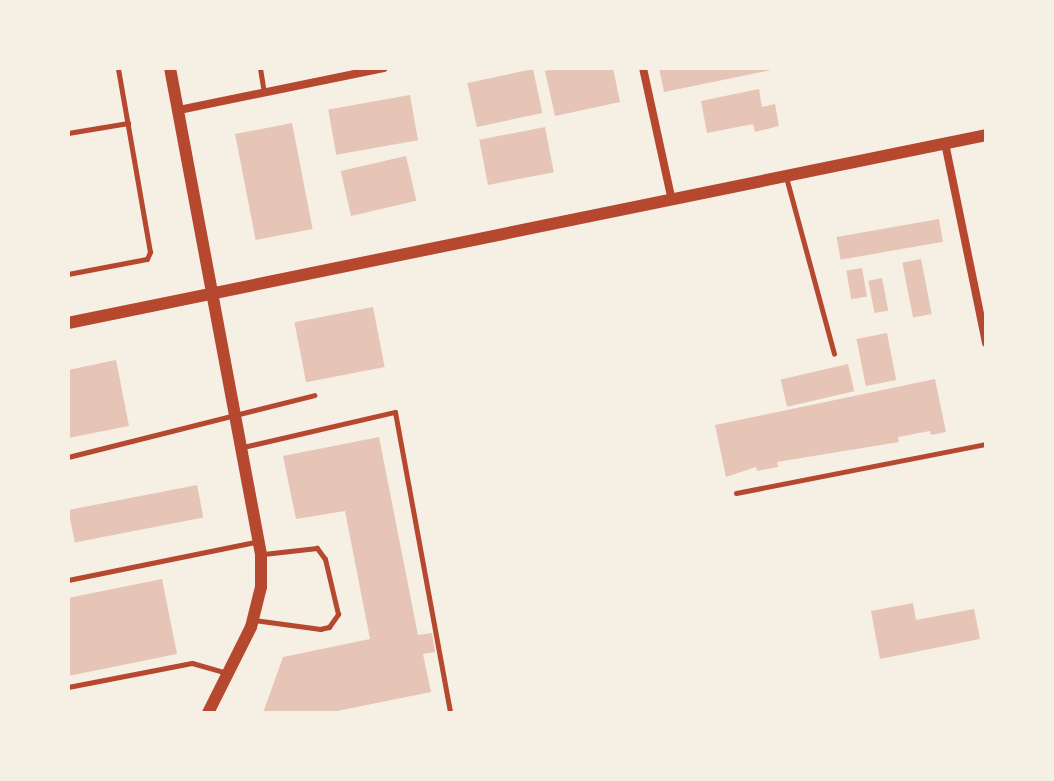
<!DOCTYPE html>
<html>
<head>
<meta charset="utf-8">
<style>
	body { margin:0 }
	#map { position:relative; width:1054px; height:781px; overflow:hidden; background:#f6efe4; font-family:"Roboto Condensed",sans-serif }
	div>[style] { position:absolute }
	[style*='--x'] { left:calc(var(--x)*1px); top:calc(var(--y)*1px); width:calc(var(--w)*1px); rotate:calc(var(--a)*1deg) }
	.building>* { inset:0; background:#e6c5b7; transform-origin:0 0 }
	.service>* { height:5px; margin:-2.5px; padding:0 2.5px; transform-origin:2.5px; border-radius:2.5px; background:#b5482f }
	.minor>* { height:8px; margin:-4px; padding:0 4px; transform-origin:4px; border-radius:4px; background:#b5482f }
	.tertiary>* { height:12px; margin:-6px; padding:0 6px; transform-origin:6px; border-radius:6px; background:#b5482f }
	span { translate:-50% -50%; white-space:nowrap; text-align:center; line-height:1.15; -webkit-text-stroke:6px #f6efe4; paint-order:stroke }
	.frame { position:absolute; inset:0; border:70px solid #f6efe4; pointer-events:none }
</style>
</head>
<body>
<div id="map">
	<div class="building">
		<i style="clip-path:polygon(559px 68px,613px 68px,620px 102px,555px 116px,545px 71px)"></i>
		<i style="clip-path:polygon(659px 68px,775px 68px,776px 69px,664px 92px)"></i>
		<i style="left:533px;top:69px;width:45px;height:67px;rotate:78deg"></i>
		<i style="clip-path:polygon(759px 89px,762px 107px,775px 104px,779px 126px,755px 132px,753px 124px,707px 133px,701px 101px)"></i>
		<i style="left:410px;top:95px;width:46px;height:83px;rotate:80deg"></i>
		<i style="left:292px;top:123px;width:108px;height:58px;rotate:79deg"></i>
		<i style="left:545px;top:127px;width:46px;height:67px;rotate:79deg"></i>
		<i style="left:406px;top:156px;width:46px;height:67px;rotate:77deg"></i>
		<i style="left:939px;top:219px;width:23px;height:104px;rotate:80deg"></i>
		<i style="left:921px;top:259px;width:56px;height:19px;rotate:79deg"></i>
		<i style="left:862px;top:268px;width:29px;height:16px;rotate:80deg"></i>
		<i style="left:882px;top:278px;width:33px;height:14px;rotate:79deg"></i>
		<i style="left:373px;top:307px;width:61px;height:80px;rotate:79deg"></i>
		<i style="left:887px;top:333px;width:48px;height:31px;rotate:79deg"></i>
		<i style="clip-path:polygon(116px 360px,129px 426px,68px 438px,68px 370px)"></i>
		<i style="left:848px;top:364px;width:28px;height:69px;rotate:77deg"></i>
		<i style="clip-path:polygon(935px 379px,946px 432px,931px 435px,930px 431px,898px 437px,899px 442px,777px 462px,778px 467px,757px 471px,756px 467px,726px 477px,715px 425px)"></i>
		<i style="clip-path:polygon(379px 437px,418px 635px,432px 633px,435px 652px,423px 654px,431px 692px,327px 713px,263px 713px,283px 657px,370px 639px,345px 511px,296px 519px,283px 456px)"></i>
		<i style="left:197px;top:485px;width:33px;height:131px;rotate:79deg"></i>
		<i style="clip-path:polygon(162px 579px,177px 654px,68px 676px,68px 598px)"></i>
		<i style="clip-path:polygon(913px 603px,916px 620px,974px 609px,980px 639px,880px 659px,871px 611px)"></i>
	</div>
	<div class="service">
		<i style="--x:260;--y:68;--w:24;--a:81"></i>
		<i style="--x:68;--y:133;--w:61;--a:-9.5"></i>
		<i style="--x:786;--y:177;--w:183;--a:74.8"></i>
		<i style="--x:68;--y:274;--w:80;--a:-10.8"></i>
		<i style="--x:147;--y:259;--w:8;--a:-67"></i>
		<i style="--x:150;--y:252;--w:187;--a:-99.9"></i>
		<i style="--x:243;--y:447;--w:156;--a:-13"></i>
		<i style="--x:395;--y:412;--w:306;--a:79.6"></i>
		<i style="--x:68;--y:457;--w:254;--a:-14.1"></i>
		<i style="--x:736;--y:493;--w:255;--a:-11.1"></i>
		<i style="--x:68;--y:580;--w:195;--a:-11.5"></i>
		<i style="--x:254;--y:620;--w:67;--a:7.8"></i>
		<i style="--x:320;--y:629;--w:9;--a:-13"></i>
		<i style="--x:329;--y:627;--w:16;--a:-55"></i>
		<i style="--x:338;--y:614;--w:57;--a:-103.3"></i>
		<i style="--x:325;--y:559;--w:14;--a:-126"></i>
		<i style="--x:317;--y:548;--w:54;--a:173.7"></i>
		<i style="--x:68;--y:687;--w:126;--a:-11"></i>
		<i style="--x:192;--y:663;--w:36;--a:16"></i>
	</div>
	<div class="minor">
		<i style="--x:643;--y:68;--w:131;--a:77.7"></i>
		<i style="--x:179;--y:110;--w:209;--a:-11.6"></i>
		<i style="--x:945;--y:143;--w:204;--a:78.4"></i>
	</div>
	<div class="tertiary">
		<i style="--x:170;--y:68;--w:495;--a:79.4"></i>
		<i style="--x:261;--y:555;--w:32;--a:90"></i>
		<i style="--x:261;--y:587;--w:41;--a:104"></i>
		<i style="--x:251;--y:627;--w:96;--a:116.6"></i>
		<i style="--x:68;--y:323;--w:937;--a:-11.57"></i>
	</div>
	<div class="frame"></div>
</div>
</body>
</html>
